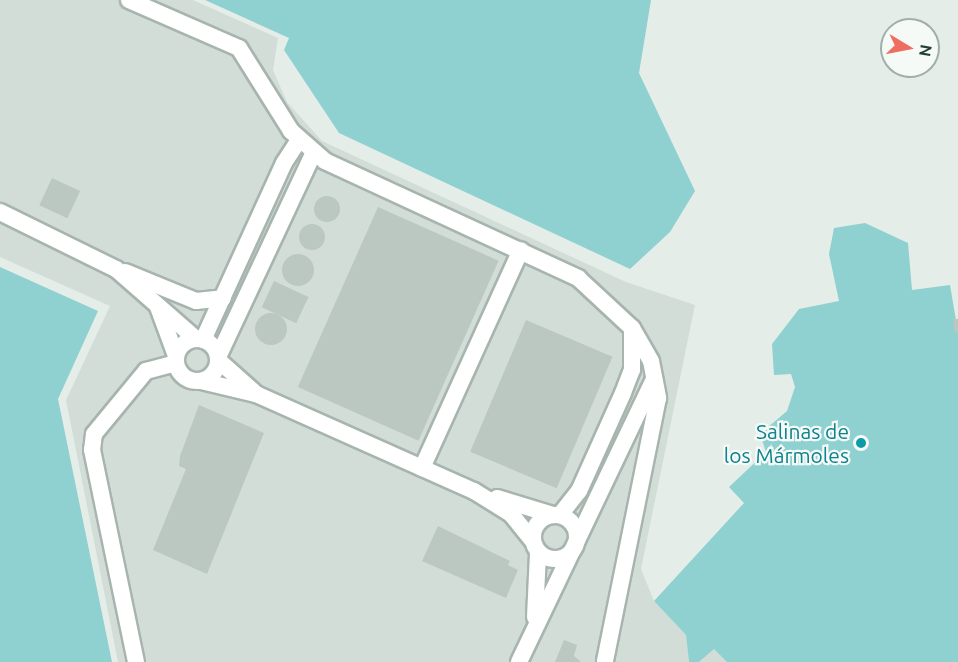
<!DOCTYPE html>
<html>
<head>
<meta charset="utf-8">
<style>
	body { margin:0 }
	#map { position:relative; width:958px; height:662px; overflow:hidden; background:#e5ede8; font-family:Ubuntu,sans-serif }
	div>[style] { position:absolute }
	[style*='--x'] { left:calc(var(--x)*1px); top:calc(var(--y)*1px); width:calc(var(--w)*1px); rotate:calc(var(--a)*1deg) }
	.built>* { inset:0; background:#d3ddd7 }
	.water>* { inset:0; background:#8fd0d0 }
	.building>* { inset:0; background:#bac8c1; transform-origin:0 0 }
	.round { border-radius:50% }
	.roads { filter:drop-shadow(2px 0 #a7b5ae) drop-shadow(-2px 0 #a7b5ae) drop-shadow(0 2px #a7b5ae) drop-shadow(0 -2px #a7b5ae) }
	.minor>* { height:16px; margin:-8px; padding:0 8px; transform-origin:8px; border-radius:8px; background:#fff }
	.minor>.ring { margin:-8px; padding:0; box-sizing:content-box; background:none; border:16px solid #fff; border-radius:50% }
	.dots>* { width:16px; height:16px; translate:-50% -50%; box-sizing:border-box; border:3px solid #f5faf7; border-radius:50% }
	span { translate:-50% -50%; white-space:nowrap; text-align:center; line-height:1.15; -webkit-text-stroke:4.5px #f5faf7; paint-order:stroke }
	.culture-label { font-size:21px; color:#0d838f }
	.right { translate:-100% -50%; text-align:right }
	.north { position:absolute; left:880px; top:18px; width:60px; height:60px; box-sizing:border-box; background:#f5faf7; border:2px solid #a1afa9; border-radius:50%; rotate:100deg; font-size:16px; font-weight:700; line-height:24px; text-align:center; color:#243f33 }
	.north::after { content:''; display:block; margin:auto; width:21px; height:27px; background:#ee6e62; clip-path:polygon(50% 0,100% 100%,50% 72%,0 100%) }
</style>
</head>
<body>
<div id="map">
	<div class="built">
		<i style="clip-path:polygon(0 0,193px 0,278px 38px,273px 70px,287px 102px,322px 141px,626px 282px,695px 305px,641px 569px,654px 601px,686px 635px,689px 662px,118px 662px,66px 400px,110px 306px,0 257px)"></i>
		<i style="clip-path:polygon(714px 649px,727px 662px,699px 662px)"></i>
	</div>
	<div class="water">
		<i style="clip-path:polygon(205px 0,651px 0,639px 73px,695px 191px,670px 232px,630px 269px,339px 133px,284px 50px,289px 38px)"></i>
		<i style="clip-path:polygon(865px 223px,908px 243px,912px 290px,950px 285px,958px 332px,958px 662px,727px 662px,714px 649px,699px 662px,689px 662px,686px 635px,654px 601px,744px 503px,729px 487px,766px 452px,760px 434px,787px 411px,795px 387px,791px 374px,774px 375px,772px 344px,799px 309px,839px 301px,829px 254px,834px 228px)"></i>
		<i style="clip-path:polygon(0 267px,98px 311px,58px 399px,112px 662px,0 662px)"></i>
	</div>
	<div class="building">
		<i style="left:52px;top:178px;width:31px;height:30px;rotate:25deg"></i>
		<i class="round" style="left:314px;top:196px;width:26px;height:26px"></i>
		<i style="left:378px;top:207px;width:132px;height:197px;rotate:24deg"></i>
		<i class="round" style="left:299px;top:224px;width:26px;height:26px"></i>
		<i class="round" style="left:282px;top:254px;width:32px;height:32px"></i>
		<i style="left:274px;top:281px;width:38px;height:29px;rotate:25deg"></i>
		<i class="round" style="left:255px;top:313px;width:32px;height:32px"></i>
		<i style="clip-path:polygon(953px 319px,958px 319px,958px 332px,955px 333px)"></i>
		<i style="left:526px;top:320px;width:94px;height:143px;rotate:23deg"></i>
		<i style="clip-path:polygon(199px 405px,264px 433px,207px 574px,153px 550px,186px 469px,179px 466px,180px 456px)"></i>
		<i style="clip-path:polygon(438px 526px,510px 561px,508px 565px,518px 570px,506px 598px,422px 561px)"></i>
		<i style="clip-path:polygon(564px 640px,577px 645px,574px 656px,581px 662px,555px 662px)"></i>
	</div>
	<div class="roads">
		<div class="minor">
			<i style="--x:129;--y:0;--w:120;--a:23.6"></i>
			<i style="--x:239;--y:48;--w:98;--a:57.9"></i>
			<i style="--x:291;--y:131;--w:45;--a:41.4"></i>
			<i style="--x:325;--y:161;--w:279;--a:24.8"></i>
			<i style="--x:578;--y:278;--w:74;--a:42.8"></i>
			<i style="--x:632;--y:328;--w:38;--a:60"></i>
			<i style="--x:651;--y:361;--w:38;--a:79"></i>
			<i style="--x:658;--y:398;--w:269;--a:101.4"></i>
			<i style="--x:0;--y:212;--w:129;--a:26.2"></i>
			<i style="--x:116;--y:269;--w:106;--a:41.2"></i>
			<i style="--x:125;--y:272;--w:77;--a:22.2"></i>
			<i style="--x:196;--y:301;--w:27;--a:-6"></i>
			<i style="--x:158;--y:307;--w:52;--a:69.8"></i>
			<i class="ring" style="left:176px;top:339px;width:26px;height:26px"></i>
			<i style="--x:203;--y:340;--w:195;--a:-65.4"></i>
			<i style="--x:284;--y:163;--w:27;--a:-57"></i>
			<i style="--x:218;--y:357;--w:226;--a:-64.9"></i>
			<i style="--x:218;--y:360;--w:47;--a:41.5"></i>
			<i style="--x:201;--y:381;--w:57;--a:13.3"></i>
			<i style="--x:256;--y:394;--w:239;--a:24"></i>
			<i style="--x:474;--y:491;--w:44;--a:31.9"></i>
			<i style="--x:511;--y:514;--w:33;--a:51"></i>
			<i style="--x:422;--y:468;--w:239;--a:-65.6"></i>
			<i style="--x:497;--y:498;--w:59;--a:16.9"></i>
			<i class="ring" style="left:533px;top:515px;width:28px;height:28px"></i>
			<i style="--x:560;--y:515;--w:31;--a:-52"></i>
			<i style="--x:579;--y:491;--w:107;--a:-65.8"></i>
			<i style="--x:623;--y:393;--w:25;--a:-69"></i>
			<i style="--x:632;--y:370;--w:41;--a:-90"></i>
			<i style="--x:535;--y:617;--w:64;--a:-87.3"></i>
			<i style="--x:136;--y:662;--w:217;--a:-101.7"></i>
			<i style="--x:92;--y:450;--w:16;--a:-83"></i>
			<i style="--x:94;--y:434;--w:82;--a:-50.5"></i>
			<i style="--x:146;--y:371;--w:31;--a:-15"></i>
			<i style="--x:519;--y:662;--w:314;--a:-64.5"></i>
		</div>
	</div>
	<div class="dots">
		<i style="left:861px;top:443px;background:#0f9aa8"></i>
	</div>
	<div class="culture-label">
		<span class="right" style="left:849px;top:443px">Salinas de<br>los Mármoles</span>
	</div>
	<div class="north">N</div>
</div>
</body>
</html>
